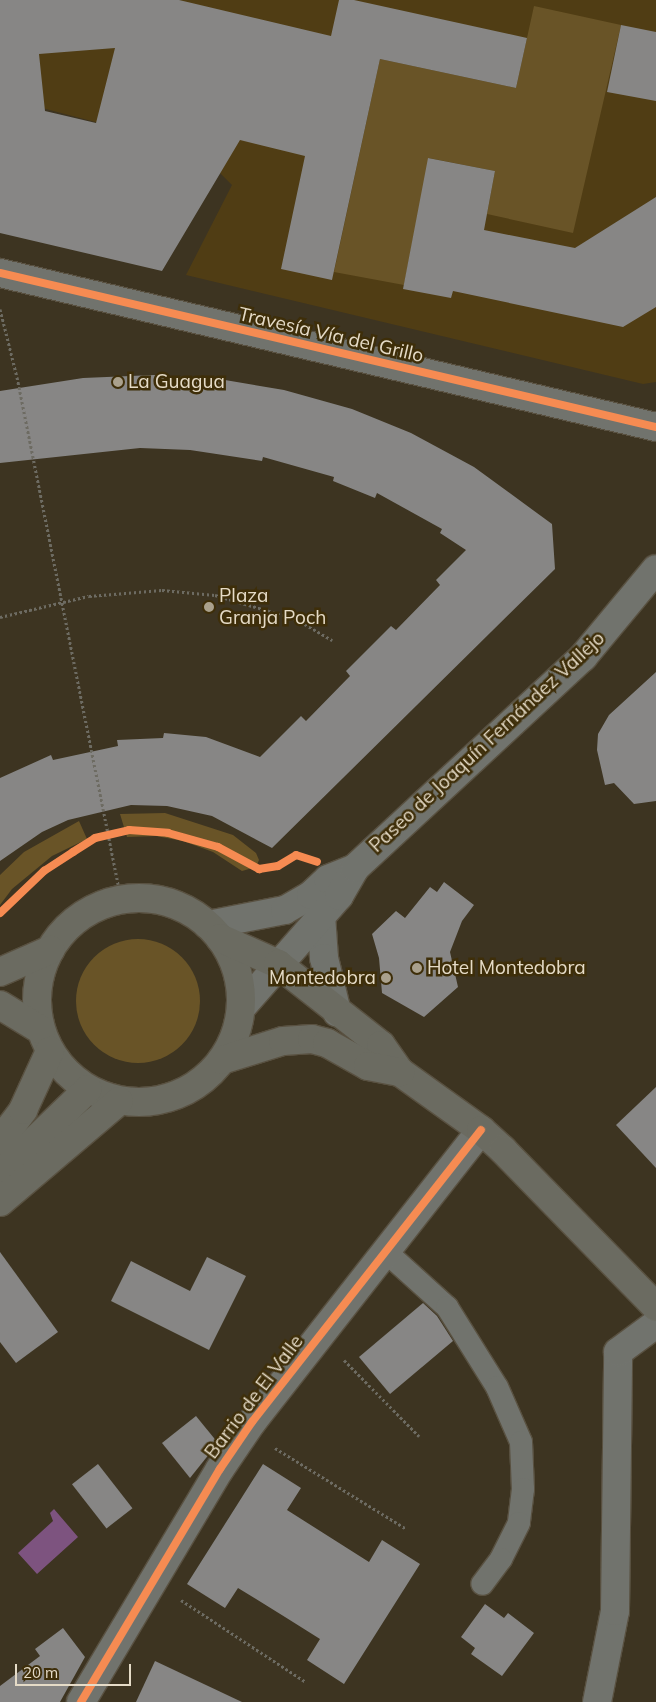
<!DOCTYPE html>
<html>
<head>
<meta charset="utf-8">
<style>
	body { margin:0 }
	#map { position:relative; width:656px; height:1702px; overflow:hidden; background:#3d3421; font-family:Mulish,sans-serif }
	div>[style] { position:absolute }
	[style*='--x'] { left:calc(var(--x)*1px); top:calc(var(--y)*1px); width:calc(var(--w)*1px); rotate:calc(var(--a)*1deg) }
	.built>* { inset:0; background:#503d14 }
	.green>* { inset:0; background:#695427 }
	.round { border-radius:50% }
	.water>* { inset:0; background:#7d537f }
	.building>* { inset:0; background:#878685; transform-origin:0 0 }
	.path>* { height:3px; margin-top:-1.5px; transform-origin:0; background:repeating-linear-gradient(90deg,#6d6b62 0 2.5px,transparent 0 5px) }
	.roads { filter:drop-shadow(1px 0 #595141) drop-shadow(-1px 0 #595141) drop-shadow(0 1px #595141) drop-shadow(0 -1px #595141) }
	.lane>* { height:22px; margin:-11px; padding:0 11px; transform-origin:11px; border-radius:11px; background:#71736d }
	.street>* { height:28px; margin:-14px; padding:0 14px; transform-origin:14px; border-radius:14px; background:#71736d }
	.secondary>* { height:28px; margin:-14px; padding:0 14px; transform-origin:14px; border-radius:14px; background:#6b6b61 }
	.secondary>.ring { margin:-14px; padding:0; box-sizing:content-box; background:none; border:28px solid #6b6b61; border-radius:50% }
	.cycleway>* { height:8px; margin:-4px; padding:0 4px; transform-origin:4px; border-radius:4px; background:#f68b52 }
	.dots>* { width:14px; height:14px; translate:-50% -50%; box-sizing:border-box; border:2px solid #3e2e09; border-radius:50% }
	span { translate:-50% -50%; white-space:nowrap; text-align:center; line-height:1.15; -webkit-text-stroke:5px #3e2e09; paint-order:stroke }
	.street-label { font-size:19px; color:#e5dbc7 }
	.poi-label { font-size:19px; color:#e5dbc7 }
	.left { translate:0 -50%; text-align:left }
	.right { translate:-100% -50%; text-align:right }
	.scale { position:absolute; left:15px; top:1664px; width:116px; height:22px; box-sizing:border-box; border:2px solid #e5dbc7; border-top:0; padding-left:6px; font-size:15px; line-height:18px; white-space:nowrap; color:#e5dbc7; -webkit-text-stroke:4px #3e2e09; paint-order:stroke }
</style>
</head>
<body>
<div id="map">
	<div class="built">
		<i style="clip-path:polygon(0 0,656px 0,656px 382px,643px 384px,186px 275px,232px 185px,220px 173px,229px 157px,0 97px)"></i>
	</div>
	<div class="green">
		<i style="clip-path:polygon(534px 6px,621px 25px,573px 233px,487px 214px,495px 171px,429px 158px,404px 285px,334px 272px,380px 59px,516px 88px)"></i>
		<i style="clip-path:polygon(165px 813px,233px 835px,256px 853px,259px 860px,256px 867px,242px 871px,213px 852px,183px 841px,156px 836px,127px 837px,120px 814px)"></i>
		<i style="clip-path:polygon(79px 821px,87px 839px,52px 856px,12px 889px,0 905px,0 875px,24px 852px)"></i>
		<i class="round" style="left:76px;top:939px;width:124px;height:124px"></i>
	</div>
	<div class="water">
		<i style="clip-path:polygon(54px 1509px,78px 1537px,37px 1574px,18px 1553px,53px 1521px,50px 1513px)"></i>
	</div>
	<div class="building">
		<i style="clip-path:polygon(evenodd,0 0,179px 0,331px 36px,339px 0,354px 0,527px 38px,516px 88px,380px 59px,332px 280px,281px 269px,305px 156px,240px 140px,162px 271px,0 233px,0 0,115px 48px,96px 123px,45px 111px,39px 54px,115px 48px)"></i>
		<i style="clip-path:polygon(621px 25px,656px 32px,656px 101px,607px 92px)"></i>
		<i style="clip-path:polygon(428px 158px,495px 171px,484px 230px,575px 248px,656px 197px,656px 307px,623px 327px,453px 291px,451px 298px,403px 289px)"></i>
		<i style="clip-path:polygon(154px 375px,225px 380px,284px 390px,352px 409px,411px 433px,474px 467px,552px 524px,555px 569px,272px 848px,212px 816px,167px 806px,131px 805px,68px 820px,42px 832px,0 861px,0 778px,51px 755px,53px 760px,118px 746px,117px 740px,163px 738px,164px 733px,206px 737px,260px 757px,301px 716px,306px 721px,350px 676px,346px 671px,391px 626px,396px 630px,440px 585px,436px 580px,466px 550px,440px 533px,442px 529px,377px 493px,375px 498px,333px 481px,334px 477px,263px 457px,262px 461px,190px 450px,140px 448px,0 463px,0 391px,83px 378px)"></i>
		<i style="clip-path:polygon(656px 672px,656px 801px,634px 804px,614px 783px,605px 785px,597px 750px,598px 734px,609px 715px)"></i>
		<i style="clip-path:polygon(444px 882px,474px 905px,462px 921px,450px 952px,458px 987px,424px 1017px,382px 993px,379px 958px,372px 934px,396px 911px,405px 918px,430px 887px,437px 892px)"></i>
		<i style="clip-path:polygon(656px 1087px,656px 1168px,616px 1125px)"></i>
		<i style="clip-path:polygon(0 1252px,58px 1332px,16px 1363px,0 1342px)"></i>
		<i style="clip-path:polygon(207px 1257px,246px 1276px,209px 1350px,111px 1301px,131px 1261px,190px 1291px)"></i>
		<i style="clip-path:polygon(423px 1303px,437px 1316px,453px 1341px,390px 1394px,359px 1357px)"></i>
		<i style="clip-path:polygon(196px 1416px,218px 1443px,190px 1478px,162px 1443px)"></i>
		<i style="left:98px;top:1464px;width:56px;height:33px;rotate:52deg"></i>
		<i style="clip-path:polygon(263px 1464px,301px 1488px,287px 1510px,369px 1562px,382px 1540px,420px 1564px,344px 1684px,307px 1660px,320px 1639px,285px 1617px,238px 1588px,225px 1608px,187px 1584px)"></i>
		<i style="clip-path:polygon(485px 1604px,504px 1618px,508px 1613px,534px 1633px,502px 1676px,471px 1654px,475px 1648px,461px 1637px)"></i>
		<i style="clip-path:polygon(63px 1628px,85px 1657px,60px 1702px,0 1702px,0 1686px,40px 1656px,35px 1649px)"></i>
		<i style="clip-path:polygon(155px 1661px,242px 1702px,136px 1702px)"></i>
	</div>
	<div class="path">
		<i style="--x:0;--y:309;--w:70;--a:76"></i>
		<i style="--x:17;--y:377;--w:532;--a:78.73"></i>
		<i style="--x:0;--y:617;--w:91;--a:-13.3"></i>
		<i style="--x:89;--y:596;--w:73;--a:-4.7"></i>
		<i style="--x:162;--y:590;--w:53;--a:5.4"></i>
		<i style="--x:215;--y:595;--w:84;--a:16.5"></i>
		<i style="--x:296;--y:619;--w:42;--a:30.3"></i>
		<i style="--x:344;--y:1360;--w:107;--a:45.4"></i>
		<i style="--x:275;--y:1448;--w:153;--a:31.6"></i>
		<i style="--x:181;--y:1600;--w:149;--a:33.3"></i>
	</div>
	<div class="roads">
		<div class="lane">
			<i style="--x:385;--y:1251;--w:84;--a:42.1"></i>
			<i style="--x:447;--y:1307;--w:94;--a:58"></i>
			<i style="--x:497;--y:1387;--w:60;--a:66.4"></i>
			<i style="--x:521;--y:1442;--w:47;--a:87.6"></i>
			<i style="--x:523;--y:1489;--w:34;--a:97"></i>
			<i style="--x:519;--y:1523;--w:40;--a:116.6"></i>
			<i style="--x:501;--y:1559;--w:31;--a:127"></i>
		</div>
		<div class="street">
			<i style="--x:0;--y:273;--w:674;--a:13.21"></i>
			<i style="--x:321;--y:915;--w:43;--a:86"></i>
			<i style="--x:324;--y:958;--w:56;--a:76.5"></i>
			<i style="--x:208;--y:925;--w:78;--a:-11"></i>
			<i style="--x:285;--y:910;--w:30;--a:-30"></i>
			<i style="--x:311;--y:895;--w:23;--a:-43"></i>
			<i style="--x:328;--y:879;--w:29;--a:-22"></i>
			<i style="--x:241;--y:1008;--w:149;--a:-48.8"></i>
			<i style="--x:339;--y:896;--w:32;--a:-60"></i>
			<i style="--x:355;--y:868;--w:311;--a:-42.8"></i>
			<i style="--x:583;--y:657;--w:114;--a:-50.3"></i>
			<i style="--x:81;--y:1702;--w:271;--a:-59.2"></i>
			<i style="--x:220;--y:1469;--w:57;--a:-55.8"></i>
			<i style="--x:252;--y:1422;--w:371;--a:-51.9"></i>
			<i style="--x:597;--y:1702;--w:93;--a:-78.8"></i>
			<i style="--x:615;--y:1611;--w:259;--a:-89.3"></i>
			<i style="--x:618;--y:1352;--w:47;--a:-36.4"></i>
		</div>
		<div class="secondary">
			<i class="ring" style="left:37px;top:898px;width:176px;height:176px"></i>
			<i style="--x:220;--y:938;--w:64;--a:24.1"></i>
			<i style="--x:278;--y:964;--w:131;--a:38.2"></i>
			<i style="--x:381;--y:1045;--w:33;--a:55"></i>
			<i style="--x:400;--y:1072;--w:100;--a:35.6"></i>
			<i style="--x:481;--y:1130;--w:30;--a:42"></i>
			<i style="--x:503;--y:1150;--w:219;--a:45.7"></i>
			<i style="--x:0;--y:972;--w:55;--a:-23.7"></i>
			<i style="--x:0;--y:1005;--w:48;--a:31.4"></i>
			<i style="--x:222;--y:1060;--w:64;--a:-17.3"></i>
			<i style="--x:283;--y:1041;--w:29;--a:-4"></i>
			<i style="--x:312;--y:1039;--w:16;--a:15"></i>
			<i style="--x:327;--y:1043;--w:47;--a:29.3"></i>
			<i style="--x:368;--y:1066;--w:33;--a:11"></i>
			<i style="--x:0;--y:1141;--w:39;--a:-53"></i>
			<i style="--x:23;--y:1110;--w:65;--a:-65.4"></i>
			<i style="--x:0;--y:1174;--w:122;--a:-44"></i>
			<i style="--x:0;--y:1202;--w:156;--a:-40.3"></i>
		</div>
	</div>
	<div class="cycleway">
		<i style="--x:0;--y:273;--w:674;--a:13.21"></i>
		<i style="--x:0;--y:913;--w:61;--a:-43.7"></i>
		<i style="--x:44;--y:871;--w:35;--a:-33"></i>
		<i style="--x:73;--y:852;--w:26;--a:-32"></i>
		<i style="--x:95;--y:838;--w:35;--a:-13"></i>
		<i style="--x:129;--y:830;--w:39;--a:4"></i>
		<i style="--x:168;--y:833;--w:52;--a:15.6"></i>
		<i style="--x:218;--y:847;--w:47;--a:28.2"></i>
		<i style="--x:259;--y:869;--w:19;--a:-9"></i>
		<i style="--x:278;--y:866;--w:21;--a:-31"></i>
		<i style="--x:296;--y:855;--w:22;--a:18"></i>
		<i style="--x:81;--y:1702;--w:271;--a:-59.2"></i>
		<i style="--x:220;--y:1469;--w:57;--a:-55.8"></i>
		<i style="--x:252;--y:1422;--w:371;--a:-51.9"></i>
	</div>
	<div class="dots">
		<i style="left:118px;top:382px;background:#aaa18d"></i>
		<i style="left:209px;top:607px;background:#aaa18d"></i>
		<i style="left:417px;top:968px;background:#aaa18d"></i>
		<i style="left:386px;top:978px;background:#aaa18d"></i>
	</div>
	<div class="street-label">
		<span style="left:331px;top:335px;rotate:13deg">Travesía Vía del Grillo</span>
		<span style="left:487px;top:742px;rotate:-43deg">Paseo de Joaquín Fernández Vallejo</span>
		<span style="left:254px;top:1397px;rotate:-53deg">Barrio de El Valle</span>
	</div>
	<div class="poi-label">
		<span class="left" style="left:128px;top:382px">La Guagua</span>
		<span class="left" style="left:219px;top:607px">Plaza<br>Granja Poch</span>
		<span class="left" style="left:427px;top:968px">Hotel Montedobra</span>
		<span class="right" style="left:376px;top:978px">Montedobra</span>
	</div>
	<div class="scale">20 m</div>
</div>
</body>
</html>
